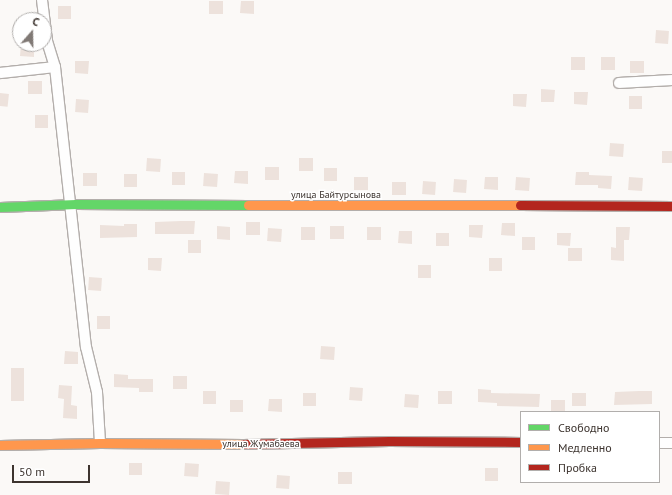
<!DOCTYPE html>
<html>
<head>
<meta charset="utf-8">
<style>
	body { margin:0 }
	#map { position:relative; width:672px; height:495px; overflow:hidden; background:#fbf9f7; font-family:"PT Sans",sans-serif }
	div>[style] { position:absolute }
	[style*='--x'] { left:calc(var(--x)*1px); top:calc(var(--y)*1px); width:calc(var(--w)*1px); rotate:calc(var(--a)*1deg) }
	.building>* { inset:0; background:#ede2dc; transform-origin:0 0 }
	.roads { filter:drop-shadow(1px 0 #b3aeab) drop-shadow(-1px 0 #b3aeab) drop-shadow(0 1px #b3aeab) drop-shadow(0 -1px #b3aeab) }
	.street>* { height:10px; margin:-5px; padding:0 5px; transform-origin:5px; border-radius:5px; background:#fefefe }
	.fast>* { height:9px; margin:-4.5px; padding:0 4.5px; transform-origin:4.5px; border-radius:4.5px; background:#63d668 }
	.slow>* { height:9px; margin:-4.5px; padding:0 4.5px; transform-origin:4.5px; border-radius:4.5px; background:#ff974d }
	.jam>* { height:9px; margin:-4.5px; padding:0 4.5px; transform-origin:4.5px; border-radius:4.5px; background:#b3261e }
	span { translate:-50% -50%; white-space:nowrap; text-align:center; line-height:1.15; -webkit-text-stroke:3px #fff; paint-order:stroke }
	.street-label { font-size:10px; color:#3d342f }
	.legend { position:absolute; left:520px; top:411px; width:140px; height:72px; box-sizing:border-box; background:#fff; border:1px solid #b1aeac; margin:0; padding:5px 7px; list-style:none; font-size:12px; color:#3d342f }
	.legend li { display:flex; align-items:center; gap:8px; height:20px }
	.legend b { width:20px; border:1px solid #b1aeac }
	.north { position:absolute; left:12px; top:12px; width:40px; height:40px; box-sizing:border-box; background:#fff; border:1px solid #b1aeac; border-radius:50%; rotate:20deg; font-size:11px; font-weight:700; line-height:16px; text-align:center; color:#3d342f }
	.north::after { content:''; display:block; margin:auto; width:14px; height:18px; background:#807975; clip-path:polygon(50% 0,100% 100%,50% 72%,0 100%) }
	.scale { position:absolute; left:12px; top:465px; width:78px; height:18px; box-sizing:border-box; border:2px solid #3d342f; border-top:0; padding-left:5px; font-size:12px; line-height:14px; white-space:nowrap; color:#3d342f; -webkit-text-stroke:3px #fff; paint-order:stroke }
</style>
</head>
<body>
<div id="map">
	<div class="building">
		<i style="left:209px;top:1px;width:14px;height:13px"></i>
		<i style="clip-path:polygon(241px 1px,254px 1px,254px 14px,240px 13px)"></i>
		<i style="left:58px;top:6px;width:13px;height:13px"></i>
		<i style="left:656px;top:30px;width:13px;height:13px;rotate:4deg"></i>
		<i style="clip-path:polygon(21px 44px,34px 44px,34px 57px,20px 56px)"></i>
		<i style="left:571px;top:57px;width:14px;height:13px"></i>
		<i style="left:601px;top:57px;width:14px;height:13px"></i>
		<i style="clip-path:polygon(75px 61px,89px 61px,88px 74px,75px 73px)"></i>
		<i style="left:630px;top:61px;width:14px;height:12px"></i>
		<i style="left:28px;top:81px;width:14px;height:13px"></i>
		<i style="clip-path:polygon(541px 89px,555px 90px,554px 102px,541px 102px)"></i>
		<i style="clip-path:polygon(574px 92px,588px 92px,587px 105px,574px 104px)"></i>
		<i style="left:0;top:93px;width:9px;height:13px;rotate:6deg"></i>
		<i style="clip-path:polygon(513px 94px,527px 94px,526px 107px,513px 106px)"></i>
		<i style="left:629px;top:96px;width:13px;height:13px"></i>
		<i style="left:76px;top:99px;width:13px;height:13px;rotate:4deg"></i>
		<i style="left:35px;top:115px;width:13px;height:13px"></i>
		<i style="left:610px;top:143px;width:14px;height:13px;rotate:4deg"></i>
		<i style="left:662px;top:151px;width:10px;height:12px"></i>
		<i style="left:147px;top:158px;width:14px;height:13px;rotate:4deg"></i>
		<i style="left:299px;top:158px;width:14px;height:13px"></i>
		<i style="left:265px;top:167px;width:14px;height:13px"></i>
		<i style="left:324px;top:168px;width:13px;height:13px"></i>
		<i style="clip-path:polygon(235px 171px,248px 171px,248px 184px,234px 183px)"></i>
		<i style="left:172px;top:172px;width:13px;height:13px"></i>
		<i style="clip-path:polygon(576px 172px,589px 172px,589px 175px,612px 176px,611px 189px,598px 188px,598px 185px,575px 185px)"></i>
		<i style="left:83px;top:173px;width:14px;height:13px"></i>
		<i style="left:204px;top:173px;width:14px;height:13px;rotate:4deg"></i>
		<i style="left:124px;top:174px;width:13px;height:13px"></i>
		<i style="left:354px;top:177px;width:14px;height:13px"></i>
		<i style="clip-path:polygon(485px 177px,498px 177px,498px 190px,484px 189px)"></i>
		<i style="left:516px;top:177px;width:14px;height:13px;rotate:4deg"></i>
		<i style="left:629px;top:177px;width:14px;height:13px;rotate:4deg"></i>
		<i style="left:454px;top:179px;width:13px;height:13px;rotate:4deg"></i>
		<i style="left:423px;top:181px;width:13px;height:13px;rotate:4deg"></i>
		<i style="left:392px;top:182px;width:14px;height:13px"></i>
		<i style="clip-path:polygon(181px 221px,195px 221px,194px 234px,155px 234px,155px 222px)"></i>
		<i style="left:246px;top:222px;width:14px;height:13px"></i>
		<i style="clip-path:polygon(502px 223px,515px 223px,515px 236px,501px 235px)"></i>
		<i style="clip-path:polygon(124px 224px,137px 224px,137px 237px,100px 238px,100px 225px,124px 226px)"></i>
		<i style="clip-path:polygon(469px 225px,483px 225px,482px 238px,469px 237px)"></i>
		<i style="clip-path:polygon(217px 226px,230px 227px,230px 240px,217px 239px)"></i>
		<i style="left:330px;top:226px;width:14px;height:13px"></i>
		<i style="left:301px;top:227px;width:14px;height:13px"></i>
		<i style="left:367px;top:227px;width:14px;height:13px"></i>
		<i style="clip-path:polygon(616px 227px,630px 227px,629px 240px,624px 240px,624px 261px,611px 260px,611px 247px,616px 248px)"></i>
		<i style="left:268px;top:228px;width:14px;height:13px;rotate:4deg"></i>
		<i style="clip-path:polygon(399px 231px,412px 231px,412px 244px,398px 243px)"></i>
		<i style="left:436px;top:233px;width:13px;height:13px"></i>
		<i style="clip-path:polygon(557px 233px,571px 233px,570px 246px,557px 245px)"></i>
		<i style="left:522px;top:237px;width:13px;height:13px"></i>
		<i style="left:188px;top:240px;width:13px;height:13px"></i>
		<i style="left:568px;top:248px;width:14px;height:13px"></i>
		<i style="clip-path:polygon(148px 258px,162px 258px,161px 271px,148px 270px)"></i>
		<i style="left:489px;top:258px;width:13px;height:13px"></i>
		<i style="left:418px;top:265px;width:13px;height:13px"></i>
		<i style="left:89px;top:277px;width:13px;height:13px;rotate:4deg"></i>
		<i style="left:97px;top:316px;width:13px;height:13px"></i>
		<i style="left:321px;top:346px;width:14px;height:13px;rotate:4deg"></i>
		<i style="clip-path:polygon(65px 351px,78px 352px,78px 364px,64px 364px)"></i>
		<i style="left:11px;top:368px;width:13px;height:33px"></i>
		<i style="clip-path:polygon(114px 374px,128px 375px,128px 379px,153px 379px,153px 392px,139px 392px,139px 388px,114px 387px)"></i>
		<i style="left:173px;top:376px;width:14px;height:13px"></i>
		<i style="clip-path:polygon(59px 385px,72px 386px,71px 405px,77px 406px,77px 419px,63px 418px,64px 399px,58px 398px)"></i>
		<i style="left:350px;top:387px;width:13px;height:13px;rotate:4deg"></i>
		<i style="clip-path:polygon(478px 389px,491px 390px,491px 393px,540px 394px,539px 407px,497px 406px,497px 403px,478px 402px)"></i>
		<i style="left:203px;top:391px;width:13px;height:13px"></i>
		<i style="left:438px;top:391px;width:14px;height:13px"></i>
		<i style="clip-path:polygon(639px 391px,652px 391px,652px 404px,614px 405px,615px 392px)"></i>
		<i style="left:303px;top:393px;width:13px;height:13px"></i>
		<i style="left:572px;top:393px;width:14px;height:13px"></i>
		<i style="left:405px;top:394px;width:14px;height:13px;rotate:4deg"></i>
		<i style="clip-path:polygon(269px 399px,282px 399px,282px 412px,268px 411px)"></i>
		<i style="left:230px;top:400px;width:13px;height:12px"></i>
		<i style="left:551px;top:400px;width:14px;height:12px"></i>
		<i style="left:129px;top:463px;width:13px;height:12px"></i>
		<i style="left:185px;top:463px;width:14px;height:13px;rotate:4deg"></i>
		<i style="left:485px;top:468px;width:13px;height:13px"></i>
		<i style="left:338px;top:472px;width:14px;height:12px"></i>
		<i style="left:277px;top:475px;width:13px;height:13px;rotate:4deg"></i>
		<i style="left:216px;top:481px;width:14px;height:13px;rotate:4deg"></i>
	</div>
	<div class="roads">
		<div class="street">
			<i style="--x:42;--y:0;--w:41;--a:83"></i>
			<i style="--x:47;--y:41;--w:27;--a:73"></i>
			<i style="--x:55;--y:67;--w:282;--a:83.7"></i>
			<i style="--x:86;--y:347;--w:46;--a:76.3"></i>
			<i style="--x:97;--y:392;--w:51;--a:86.6"></i>
			<i style="--x:0;--y:73;--w:55;--a:-6.2"></i>
			<i style="--x:619;--y:83;--w:53;--a:-3.2"></i>
			<i style="--x:659;--y:443;--w:13;--a:0"></i>
		</div>
		<div class="fast">
			<i style="--x:0;--y:207;--w:76;--a:-2.3"></i>
			<i style="--x:76;--y:204;--w:172;--a:0.3"></i>
		</div>
		<div class="slow">
			<i style="--x:248;--y:205;--w:272;--a:0"></i>
			<i style="--x:0;--y:445;--w:100;--a:-1.1"></i>
			<i style="--x:100;--y:443;--w:143;--a:0.4"></i>
		</div>
		<div class="jam">
			<i style="--x:520;--y:205;--w:152;--a:0.4"></i>
			<i style="--x:243;--y:444;--w:146;--a:-1.2"></i>
			<i style="--x:389;--y:441;--w:132;--a:0.4"></i>
		</div>
	</div>
	<div class="street-label">
		<span style="left:336px;top:195px">улица Байтурсынова</span>
		<span style="left:261px;top:444px">улица Жумабаева</span>
	</div>
	<ul class="legend">
	<li><b style="height:5px;background:#63d668"></b>Свободно</li>
	<li><b style="height:5px;background:#ff974d"></b>Медленно</li>
	<li><b style="height:5px;background:#b3261e"></b>Пробка</li>
	</ul>
	<div class="north">С</div>
	<div class="scale">50 m</div>
</div>
</body>
</html>
